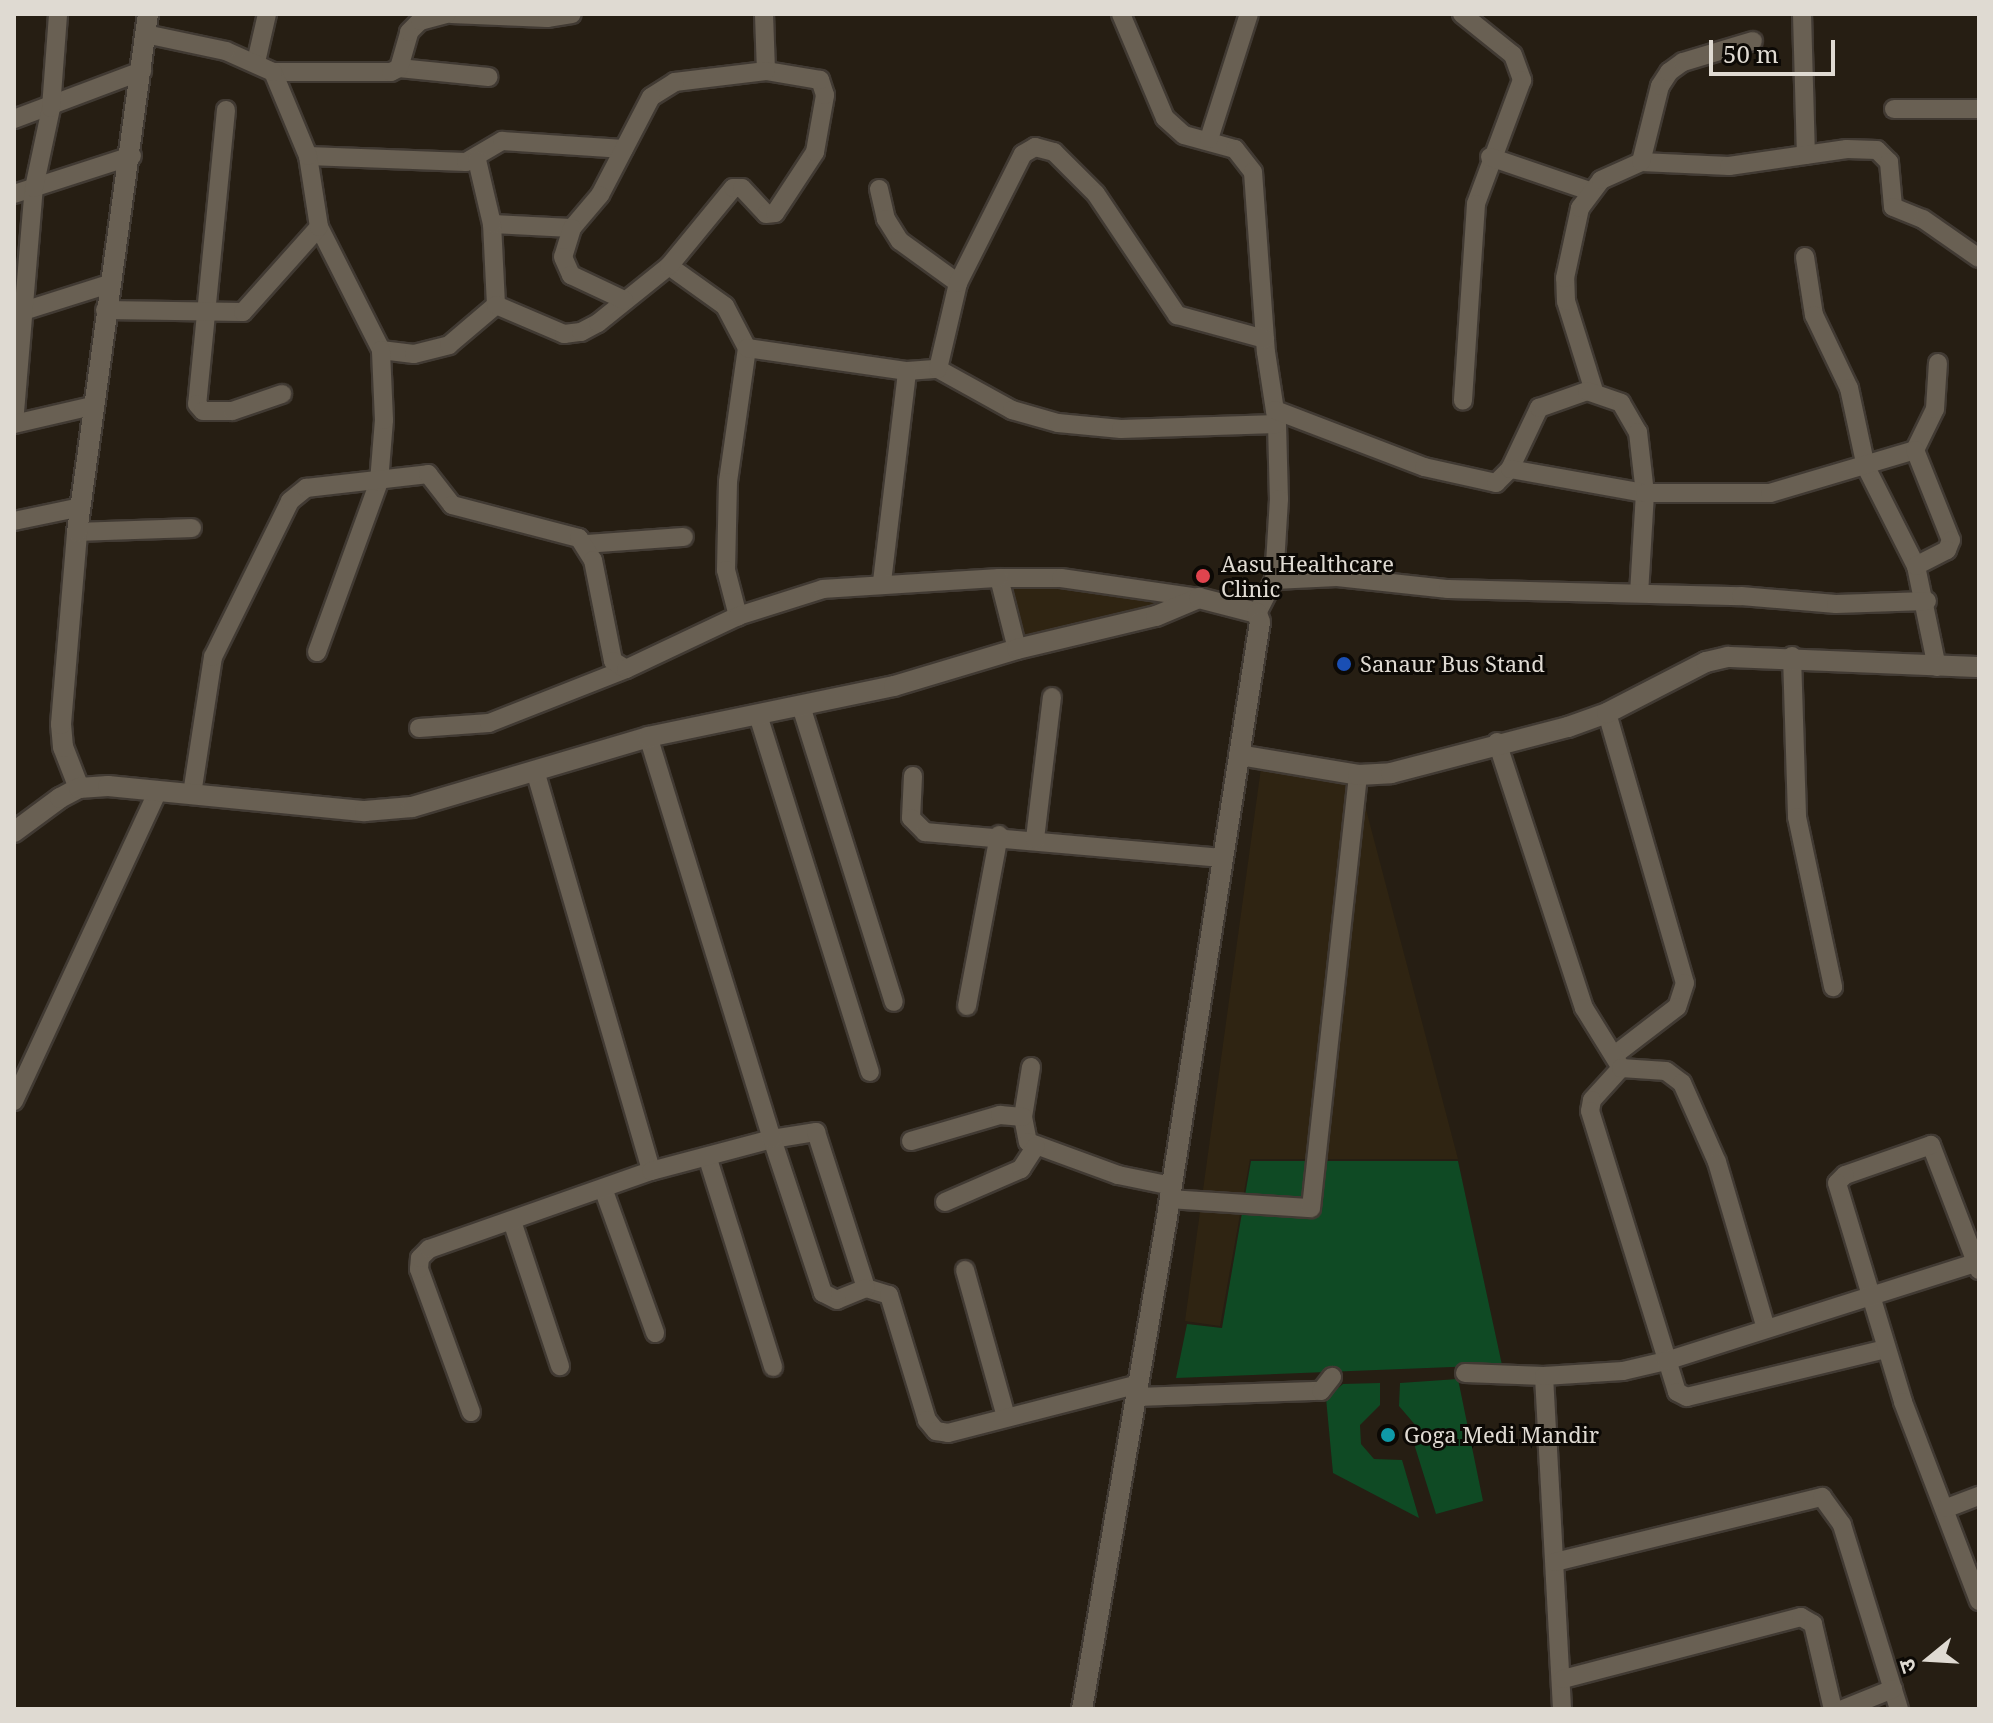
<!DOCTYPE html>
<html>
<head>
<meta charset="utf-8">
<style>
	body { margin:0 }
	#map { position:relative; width:1993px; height:1723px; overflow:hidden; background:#261e13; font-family:"Noto Serif","Noto Sans Devanagari",serif }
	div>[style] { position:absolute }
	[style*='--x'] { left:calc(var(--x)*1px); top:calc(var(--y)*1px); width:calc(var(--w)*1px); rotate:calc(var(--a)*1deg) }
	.built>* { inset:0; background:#2f2412 }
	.green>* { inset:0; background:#0f4a24 }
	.roads { filter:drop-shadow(2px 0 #413a33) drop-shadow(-2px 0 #413a33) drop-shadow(0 2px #413a33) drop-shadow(0 -2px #413a33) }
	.street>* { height:18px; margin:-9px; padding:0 9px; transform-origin:9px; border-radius:9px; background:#696053 }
	.secondary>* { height:20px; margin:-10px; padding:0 10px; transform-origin:10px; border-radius:10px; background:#696053 }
	.dots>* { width:22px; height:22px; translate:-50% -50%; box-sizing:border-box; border:4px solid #0c0905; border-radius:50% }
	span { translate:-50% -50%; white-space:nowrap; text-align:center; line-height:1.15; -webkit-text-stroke:6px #0c0905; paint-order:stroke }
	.poi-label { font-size:22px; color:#dfdad2 }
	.left { translate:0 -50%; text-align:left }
	.frame { position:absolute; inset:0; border:16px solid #dfdad2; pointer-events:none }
	.north { position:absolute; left:1889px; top:1619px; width:80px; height:80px; -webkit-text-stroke:6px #0c0905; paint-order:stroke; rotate:252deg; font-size:22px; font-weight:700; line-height:32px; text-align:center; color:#dfdad2 }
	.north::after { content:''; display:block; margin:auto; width:28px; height:36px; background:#dfdad2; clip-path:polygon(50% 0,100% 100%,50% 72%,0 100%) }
	.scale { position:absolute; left:1709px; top:40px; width:126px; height:36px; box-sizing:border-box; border:4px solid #dfdad2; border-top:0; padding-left:10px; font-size:24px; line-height:28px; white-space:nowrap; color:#dfdad2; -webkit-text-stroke:6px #0c0905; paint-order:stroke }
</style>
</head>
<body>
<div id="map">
	<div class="built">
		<i style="clip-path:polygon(1009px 577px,1195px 596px,1019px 647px)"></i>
		<i style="clip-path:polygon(1261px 768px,1358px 779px,1458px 1159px,1250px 1159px,1220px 1326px,1185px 1321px)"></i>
	</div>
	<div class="green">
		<i style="clip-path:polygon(1251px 1161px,1458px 1161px,1502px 1365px,1176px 1378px,1187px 1324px,1222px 1328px)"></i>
		<i style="clip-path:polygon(1458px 1379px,1483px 1501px,1436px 1514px,1415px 1447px,1417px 1427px,1399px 1406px,1400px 1383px)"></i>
		<i style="clip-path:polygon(1380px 1383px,1380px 1405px,1360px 1425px,1361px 1444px,1374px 1459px,1402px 1460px,1419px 1518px,1333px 1473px,1326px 1398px,1343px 1384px)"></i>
	</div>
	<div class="roads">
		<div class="street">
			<i style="--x:451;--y:14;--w:96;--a:2.4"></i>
			<i style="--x:547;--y:18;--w:25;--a:-9"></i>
			<i style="--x:764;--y:14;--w:57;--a:88"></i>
			<i style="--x:1121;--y:14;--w:113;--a:67.1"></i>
			<i style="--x:1165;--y:118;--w:25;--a:42"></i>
			<i style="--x:1184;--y:135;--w:53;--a:15.4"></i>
			<i style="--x:1235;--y:149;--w:29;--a:52"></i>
			<i style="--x:1253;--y:172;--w:180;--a:85.9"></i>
			<i style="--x:1266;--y:352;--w:73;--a:81.3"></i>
			<i style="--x:1277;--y:424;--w:75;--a:88.5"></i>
			<i style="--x:1279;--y:499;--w:81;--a:93.5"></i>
			<i style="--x:1274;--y:580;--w:37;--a:117"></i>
			<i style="--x:1462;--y:14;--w:65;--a:38.8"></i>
			<i style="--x:1513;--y:55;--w:27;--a:70"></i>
			<i style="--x:1522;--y:80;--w:132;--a:110.4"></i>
			<i style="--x:1476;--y:204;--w:197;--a:93.8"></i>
			<i style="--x:1802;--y:14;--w:141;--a:88.4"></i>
			<i style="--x:256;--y:62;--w:49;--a:-77.1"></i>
			<i style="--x:399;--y:68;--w:90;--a:5.7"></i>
			<i style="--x:273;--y:72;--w:118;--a:0"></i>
			<i style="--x:391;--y:72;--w:9;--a:-27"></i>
			<i style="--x:399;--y:68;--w:37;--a:-74"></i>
			<i style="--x:409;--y:32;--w:16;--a:-45"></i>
			<i style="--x:420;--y:21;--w:28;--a:-15"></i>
			<i style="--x:1894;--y:109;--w:85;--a:0"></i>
			<i style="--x:226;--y:110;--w:295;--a:95.6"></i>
			<i style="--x:197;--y:404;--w:9;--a:49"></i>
			<i style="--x:203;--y:411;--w:29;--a:0"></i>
			<i style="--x:232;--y:411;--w:53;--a:-18.8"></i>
			<i style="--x:14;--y:119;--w:137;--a:-20.6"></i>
			<i style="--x:1209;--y:139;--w:131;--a:-72.3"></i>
			<i style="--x:308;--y:156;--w:158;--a:2.2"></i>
			<i style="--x:466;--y:162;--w:42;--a:-30.3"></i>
			<i style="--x:502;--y:141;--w:122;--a:3.8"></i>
			<i style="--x:1490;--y:157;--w:106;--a:18.8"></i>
			<i style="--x:1641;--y:162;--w:88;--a:2.6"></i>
			<i style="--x:1729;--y:166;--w:119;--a:-8.2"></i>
			<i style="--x:1847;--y:149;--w:30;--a:2"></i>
			<i style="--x:1877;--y:150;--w:17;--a:45"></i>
			<i style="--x:1889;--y:162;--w:45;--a:84.9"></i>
			<i style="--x:1893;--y:207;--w:32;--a:22"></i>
			<i style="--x:1923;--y:219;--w:68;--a:34.9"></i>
			<i style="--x:879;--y:189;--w:31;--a:77"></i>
			<i style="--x:886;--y:219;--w:26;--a:58"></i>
			<i style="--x:900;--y:241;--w:72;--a:35.9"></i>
			<i style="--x:14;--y:194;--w:124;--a:-17.9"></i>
			<i style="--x:492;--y:224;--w:80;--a:2.9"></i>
			<i style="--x:319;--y:227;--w:138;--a:63.2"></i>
			<i style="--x:381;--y:350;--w:33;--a:7"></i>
			<i style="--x:414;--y:354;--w:36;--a:-14"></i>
			<i style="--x:449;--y:345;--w:62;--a:-40.4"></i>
			<i style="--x:496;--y:305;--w:81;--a:-92.8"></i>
			<i style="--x:492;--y:224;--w:66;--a:-103.2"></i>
			<i style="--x:1805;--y:257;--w:59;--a:81.2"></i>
			<i style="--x:1814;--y:315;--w:81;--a:64.4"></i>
			<i style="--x:1849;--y:388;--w:81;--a:77.9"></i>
			<i style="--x:1866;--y:467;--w:111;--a:63.2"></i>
			<i style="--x:1916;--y:566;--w:103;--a:78.3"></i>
			<i style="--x:669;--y:266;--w:69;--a:35.5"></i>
			<i style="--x:725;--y:306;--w:47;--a:62.4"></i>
			<i style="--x:747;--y:348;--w:135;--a:98.1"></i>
			<i style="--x:728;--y:482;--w:88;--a:91.3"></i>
			<i style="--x:726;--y:570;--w:48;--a:75.4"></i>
			<i style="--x:496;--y:305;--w:74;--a:23.1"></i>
			<i style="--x:564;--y:334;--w:17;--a:-7"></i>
			<i style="--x:581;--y:332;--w:19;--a:-28"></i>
			<i style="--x:598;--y:323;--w:91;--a:-38.8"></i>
			<i style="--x:669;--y:266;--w:101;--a:-50.6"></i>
			<i style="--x:733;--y:188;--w:9;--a:0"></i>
			<i style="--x:742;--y:188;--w:35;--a:47"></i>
			<i style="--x:766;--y:214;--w:9;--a:-6"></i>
			<i style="--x:775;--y:213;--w:73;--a:-56.7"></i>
			<i style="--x:815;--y:152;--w:58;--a:-80"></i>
			<i style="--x:825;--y:95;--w:16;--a:-108"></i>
			<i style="--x:820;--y:80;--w:55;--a:-170.5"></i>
			<i style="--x:766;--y:71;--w:92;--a:173.1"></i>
			<i style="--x:675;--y:82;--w:28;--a:148"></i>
			<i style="--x:651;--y:97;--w:110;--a:117.5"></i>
			<i style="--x:600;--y:195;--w:43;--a:130.3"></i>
			<i style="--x:572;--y:228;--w:30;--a:107"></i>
			<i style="--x:563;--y:257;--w:20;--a:66"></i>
			<i style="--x:571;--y:275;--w:59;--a:25.3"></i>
			<i style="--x:105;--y:310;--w:138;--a:0.8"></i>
			<i style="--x:243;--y:312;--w:114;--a:-48.2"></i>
			<i style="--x:319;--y:227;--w:72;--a:-98.8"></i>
			<i style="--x:308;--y:156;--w:91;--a:-112.6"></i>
			<i style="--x:273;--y:72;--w:51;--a:-155.9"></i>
			<i style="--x:226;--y:51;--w:83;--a:-168.1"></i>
			<i style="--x:14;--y:314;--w:100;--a:-17.5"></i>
			<i style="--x:747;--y:348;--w:162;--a:8.2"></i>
			<i style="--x:907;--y:371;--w:31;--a:-4"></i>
			<i style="--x:938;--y:369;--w:85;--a:29"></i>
			<i style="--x:1012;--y:410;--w:48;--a:15.8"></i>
			<i style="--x:1058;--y:423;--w:63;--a:5.4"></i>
			<i style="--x:1121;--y:429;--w:156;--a:-1.8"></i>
			<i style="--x:938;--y:369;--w:88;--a:-76.9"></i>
			<i style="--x:958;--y:283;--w:144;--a:-63.3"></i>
			<i style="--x:1023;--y:154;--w:14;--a:-30"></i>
			<i style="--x:1035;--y:147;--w:20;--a:15"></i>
			<i style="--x:1054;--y:152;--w:59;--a:45"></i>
			<i style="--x:1096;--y:194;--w:146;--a:56.2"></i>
			<i style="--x:1177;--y:315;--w:91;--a:15.3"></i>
			<i style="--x:1594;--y:391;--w:94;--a:-107.3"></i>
			<i style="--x:1566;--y:301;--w:23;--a:-92"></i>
			<i style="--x:1565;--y:278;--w:72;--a:-77.9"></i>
			<i style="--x:1580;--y:208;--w:35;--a:-53"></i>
			<i style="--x:1601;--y:180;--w:44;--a:-24.2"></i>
			<i style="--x:1641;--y:162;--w:78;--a:-76"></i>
			<i style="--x:1660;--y:86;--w:17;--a:-57"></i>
			<i style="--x:1669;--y:72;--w:17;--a:-36"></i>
			<i style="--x:1683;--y:62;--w:73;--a:-16.7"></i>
			<i style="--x:1275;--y:410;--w:160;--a:20.9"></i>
			<i style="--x:1424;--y:467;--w:74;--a:12.5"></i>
			<i style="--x:1496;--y:483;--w:20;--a:-45"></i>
			<i style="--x:1510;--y:469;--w:68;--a:-64.6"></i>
			<i style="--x:1539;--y:408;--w:51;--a:-19.5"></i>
			<i style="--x:1587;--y:391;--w:36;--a:19"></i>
			<i style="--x:1621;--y:403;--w:34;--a:60"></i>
			<i style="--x:1638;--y:432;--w:61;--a:83.5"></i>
			<i style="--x:1645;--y:493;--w:100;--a:93.4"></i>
			<i style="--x:14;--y:424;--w:237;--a:-85.2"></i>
			<i style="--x:34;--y:188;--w:82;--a:-78"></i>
			<i style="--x:51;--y:108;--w:94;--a:-85.7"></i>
			<i style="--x:14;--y:424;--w:80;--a:-13"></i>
			<i style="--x:1915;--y:450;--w:46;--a:-64"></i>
			<i style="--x:1935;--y:409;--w:46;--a:-86.3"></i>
			<i style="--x:1510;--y:469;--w:137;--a:10.1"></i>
			<i style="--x:1645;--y:493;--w:125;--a:0"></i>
			<i style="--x:1770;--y:493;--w:151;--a:-16.5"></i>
			<i style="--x:1915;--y:450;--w:97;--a:68.2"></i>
			<i style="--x:1951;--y:540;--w:11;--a:112"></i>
			<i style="--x:1947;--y:550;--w:35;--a:153"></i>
			<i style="--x:14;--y:521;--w:68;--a:-11.8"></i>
			<i style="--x:77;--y:532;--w:115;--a:-2"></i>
			<i style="--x:586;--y:544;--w:98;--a:-4.1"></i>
			<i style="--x:1274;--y:580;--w:63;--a:-2.7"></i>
			<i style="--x:1337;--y:577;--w:112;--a:6.2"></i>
			<i style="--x:1448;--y:589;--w:293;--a:1.4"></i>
			<i style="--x:1741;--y:596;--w:95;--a:4.8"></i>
			<i style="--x:1836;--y:604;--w:91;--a:-1.9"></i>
			<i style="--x:882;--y:582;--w:212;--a:-83.2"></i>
			<i style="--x:1017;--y:649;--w:73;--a:-104.2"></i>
			<i style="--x:999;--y:578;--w:62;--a:0"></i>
			<i style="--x:1061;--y:578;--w:139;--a:8.2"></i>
			<i style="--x:317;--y:652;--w:181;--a:-70"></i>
			<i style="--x:379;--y:482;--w:62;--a:-85.4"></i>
			<i style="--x:384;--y:420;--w:70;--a:-92.5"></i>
			<i style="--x:1792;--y:656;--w:161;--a:88.2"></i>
			<i style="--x:1797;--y:817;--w:174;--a:78"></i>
			<i style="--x:801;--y:706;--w:310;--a:72.6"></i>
			<i style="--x:1607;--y:713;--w:281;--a:73.9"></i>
			<i style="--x:1685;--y:983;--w:25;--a:108"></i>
			<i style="--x:1677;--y:1007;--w:77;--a:142.4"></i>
			<i style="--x:758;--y:715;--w:374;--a:72.6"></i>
			<i style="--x:419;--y:728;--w:70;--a:-4.1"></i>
			<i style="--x:489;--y:723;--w:147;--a:-21.5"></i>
			<i style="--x:1497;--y:742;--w:280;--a:71.9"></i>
			<i style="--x:1584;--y:1008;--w:70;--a:58.3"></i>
			<i style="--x:1621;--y:1068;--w:43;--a:132.2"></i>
			<i style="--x:1592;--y:1100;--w:11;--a:100"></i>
			<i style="--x:1590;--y:1111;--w:294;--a:72.8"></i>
			<i style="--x:1677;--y:1392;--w:11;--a:27"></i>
			<i style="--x:1687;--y:1397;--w:205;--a:-13.6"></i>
			<i style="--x:536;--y:774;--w:413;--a:73.8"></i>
			<i style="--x:913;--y:776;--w:42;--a:92.7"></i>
			<i style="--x:911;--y:818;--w:20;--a:45"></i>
			<i style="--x:925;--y:832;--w:298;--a:5"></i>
			<i style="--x:192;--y:794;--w:139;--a:-81.3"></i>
			<i style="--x:213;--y:657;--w:174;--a:-63.7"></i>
			<i style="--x:290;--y:501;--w:21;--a:-39"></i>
			<i style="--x:306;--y:488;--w:123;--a:-6.5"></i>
			<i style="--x:428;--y:474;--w:39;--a:52"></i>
			<i style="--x:452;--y:505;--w:131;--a:14.6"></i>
			<i style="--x:579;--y:538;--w:26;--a:58"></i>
			<i style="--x:593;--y:560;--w:103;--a:78.8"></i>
			<i style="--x:613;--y:661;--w:15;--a:32"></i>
			<i style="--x:626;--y:669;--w:124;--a:-25.3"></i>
			<i style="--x:738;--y:616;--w:89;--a:-17.6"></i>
			<i style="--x:823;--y:589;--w:176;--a:-3.6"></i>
			<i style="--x:1035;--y:839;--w:143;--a:-83.2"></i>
			<i style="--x:967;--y:1006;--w:174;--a:-79.4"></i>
			<i style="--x:1031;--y:1067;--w:51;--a:99.1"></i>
			<i style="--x:1023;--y:1117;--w:25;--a:79"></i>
			<i style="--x:1028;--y:1142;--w:96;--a:20.1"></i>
			<i style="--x:1118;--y:1175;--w:55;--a:11.5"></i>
			<i style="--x:1621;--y:1068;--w:45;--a:3.8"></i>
			<i style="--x:1666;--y:1071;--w:20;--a:37"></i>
			<i style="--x:1682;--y:1083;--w:86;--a:66.1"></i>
			<i style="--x:1717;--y:1162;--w:173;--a:73.6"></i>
			<i style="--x:14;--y:1101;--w:342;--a:-65.1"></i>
			<i style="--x:911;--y:1141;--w:93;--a:-16.3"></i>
			<i style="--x:1000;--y:1115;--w:23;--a:5"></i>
			<i style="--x:708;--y:1159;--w:218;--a:72.6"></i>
			<i style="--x:604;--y:1191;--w:151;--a:70.2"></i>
			<i style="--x:1170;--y:1199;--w:141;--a:3.7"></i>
			<i style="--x:1311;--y:1208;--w:436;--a:-83.8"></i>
			<i style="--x:945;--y:1202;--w:83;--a:-23.5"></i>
			<i style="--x:1021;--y:1169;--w:27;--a:-57"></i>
			<i style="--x:512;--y:1221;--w:153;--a:71.7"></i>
			<i style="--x:965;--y:1270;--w:153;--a:74.4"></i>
			<i style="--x:1979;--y:1270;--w:134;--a:-111"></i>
			<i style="--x:1931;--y:1145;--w:91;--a:160.8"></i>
			<i style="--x:1845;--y:1175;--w:11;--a:135"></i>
			<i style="--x:1837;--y:1183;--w:229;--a:73.2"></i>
			<i style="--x:1903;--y:1402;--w:213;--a:69.1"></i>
			<i style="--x:866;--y:1288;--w:24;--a:17"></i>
			<i style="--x:889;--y:1295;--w:131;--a:73.1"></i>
			<i style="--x:927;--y:1420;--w:14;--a:51"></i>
			<i style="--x:936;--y:1431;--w:12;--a:9"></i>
			<i style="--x:948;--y:1433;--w:197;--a:-14.4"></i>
			<i style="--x:1465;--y:1373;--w:79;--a:2.2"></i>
			<i style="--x:1544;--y:1376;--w:333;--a:86.9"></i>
			<i style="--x:1544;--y:1376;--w:79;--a:-3.6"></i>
			<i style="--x:1623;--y:1371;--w:44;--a:-13.1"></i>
			<i style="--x:1666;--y:1361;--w:328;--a:-17.6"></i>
			<i style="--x:1136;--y:1397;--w:185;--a:-1.9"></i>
			<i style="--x:1321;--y:1391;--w:18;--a:-52"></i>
			<i style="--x:471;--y:1412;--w:152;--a:-110"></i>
			<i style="--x:419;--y:1269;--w:11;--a:-85"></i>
			<i style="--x:420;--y:1258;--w:13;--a:-45"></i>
			<i style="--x:429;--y:1249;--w:235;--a:-19.4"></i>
			<i style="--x:651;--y:1171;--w:125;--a:-14.8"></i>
			<i style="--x:772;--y:1139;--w:45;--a:-9"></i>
			<i style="--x:816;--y:1132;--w:164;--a:72.2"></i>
			<i style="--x:866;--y:1288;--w:31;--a:158"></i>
			<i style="--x:837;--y:1300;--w:16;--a:-153"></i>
			<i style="--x:823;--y:1293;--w:162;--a:-108.3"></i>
			<i style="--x:772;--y:1139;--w:421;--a:-107.1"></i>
			<i style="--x:1947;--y:1508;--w:34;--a:-21"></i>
			<i style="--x:1555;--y:1562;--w:275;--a:-13.7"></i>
			<i style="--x:1822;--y:1497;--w:34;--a:54"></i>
			<i style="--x:1842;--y:1525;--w:193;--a:72.8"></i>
			<i style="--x:1563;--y:1679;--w:246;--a:-14.6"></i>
			<i style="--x:1801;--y:1617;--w:14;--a:30"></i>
			<i style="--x:1813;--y:1624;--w:87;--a:76.8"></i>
			<i style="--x:1843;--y:1709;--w:54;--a:-21.8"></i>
		</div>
		<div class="secondary">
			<i style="--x:1239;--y:755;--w:121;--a:9.5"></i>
			<i style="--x:1358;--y:775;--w:33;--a:-3"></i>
			<i style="--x:1391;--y:773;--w:183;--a:-14.6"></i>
			<i style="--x:1568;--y:727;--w:41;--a:-19.7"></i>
			<i style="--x:1607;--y:713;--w:111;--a:-27.3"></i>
			<i style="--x:1706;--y:662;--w:23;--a:-13"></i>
			<i style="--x:1728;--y:657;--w:251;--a:2.3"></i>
			<i style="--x:79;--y:788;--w:44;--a:-111.3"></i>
			<i style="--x:63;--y:747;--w:23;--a:-95"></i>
			<i style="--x:61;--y:724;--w:193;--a:-85.2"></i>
			<i style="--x:77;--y:532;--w:523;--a:-82.2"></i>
			<i style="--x:14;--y:832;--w:57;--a:-36.5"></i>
			<i style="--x:60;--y:798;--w:21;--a:-28"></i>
			<i style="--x:79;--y:788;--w:29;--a:-4"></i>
			<i style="--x:108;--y:786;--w:258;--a:5.6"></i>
			<i style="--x:365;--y:811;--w:47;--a:-4.9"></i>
			<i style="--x:412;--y:807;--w:246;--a:-16.5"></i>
			<i style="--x:648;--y:737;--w:251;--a:-11.7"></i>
			<i style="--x:894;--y:686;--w:128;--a:-16.7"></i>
			<i style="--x:1017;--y:649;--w:143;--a:-13.4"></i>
			<i style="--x:1156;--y:616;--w:47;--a:-22.7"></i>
			<i style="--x:1199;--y:598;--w:60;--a:14.5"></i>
			<i style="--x:1257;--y:613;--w:9;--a:72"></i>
			<i style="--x:1260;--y:622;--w:608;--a:98.89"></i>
			<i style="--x:1166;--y:1223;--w:493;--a:99.8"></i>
		</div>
	</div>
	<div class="dots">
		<i style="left:1203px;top:576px;background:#e0444e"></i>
		<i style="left:1344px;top:664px;background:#1a4fb4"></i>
		<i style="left:1388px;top:1435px;background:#0f9aa8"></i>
	</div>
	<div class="poi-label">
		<span class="left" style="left:1221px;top:576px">Aasu Healthcare<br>Clinic</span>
		<span class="left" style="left:1360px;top:664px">Sanaur Bus Stand</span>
		<span class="left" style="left:1404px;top:1435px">Goga Medi Mandir</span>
	</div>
	<div class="frame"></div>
	<div class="north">उ</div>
	<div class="scale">50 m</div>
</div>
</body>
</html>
